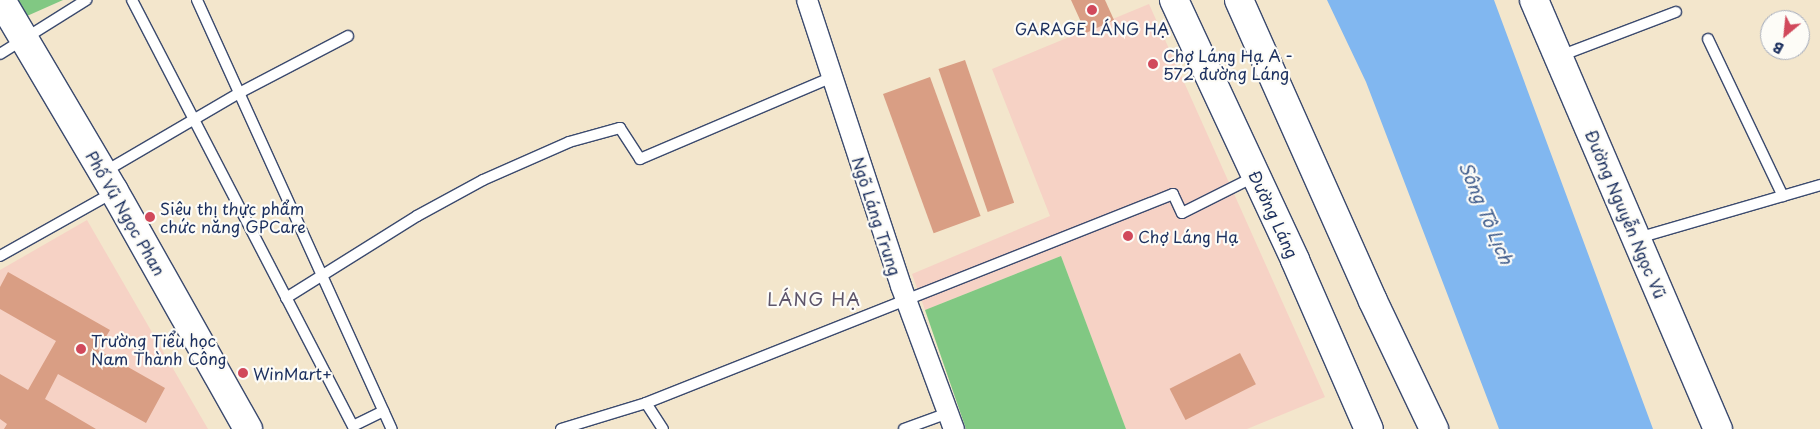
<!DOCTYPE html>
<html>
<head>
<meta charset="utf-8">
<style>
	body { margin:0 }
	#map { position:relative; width:1820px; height:429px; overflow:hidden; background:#f3e6cc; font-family:"Playpen Sans",sans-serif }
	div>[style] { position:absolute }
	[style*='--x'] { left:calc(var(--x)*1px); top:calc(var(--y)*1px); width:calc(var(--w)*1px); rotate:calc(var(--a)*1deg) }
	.built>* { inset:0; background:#f6d2c5 }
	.green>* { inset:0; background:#81c883 }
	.water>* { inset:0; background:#81b7f0 }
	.building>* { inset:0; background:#d99e84; transform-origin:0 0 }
	.roads { filter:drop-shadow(1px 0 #3b4a6e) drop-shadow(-1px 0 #3b4a6e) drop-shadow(0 1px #3b4a6e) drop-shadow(0 -1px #3b4a6e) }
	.lane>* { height:10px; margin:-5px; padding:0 5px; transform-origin:5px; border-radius:5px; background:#fff }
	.street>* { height:20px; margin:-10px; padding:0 10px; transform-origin:10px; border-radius:10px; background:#fff }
	.secondary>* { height:28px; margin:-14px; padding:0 14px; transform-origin:14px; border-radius:14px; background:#fff }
	.primary>* { height:28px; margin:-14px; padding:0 14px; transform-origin:14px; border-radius:14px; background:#fff }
	.dots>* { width:14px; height:14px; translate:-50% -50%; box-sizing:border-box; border:2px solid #fdfcf7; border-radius:50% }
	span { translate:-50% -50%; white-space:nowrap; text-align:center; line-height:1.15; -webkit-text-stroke:4.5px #fdfcf7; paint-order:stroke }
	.poi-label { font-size:16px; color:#1b2f5e }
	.left { translate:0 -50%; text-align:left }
	.street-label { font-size:16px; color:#1b2f5e }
	.water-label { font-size:18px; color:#3a588a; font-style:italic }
	.neighbourhood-label { font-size:18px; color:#5e566b; letter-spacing:1px }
	.north { position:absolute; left:1760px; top:10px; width:50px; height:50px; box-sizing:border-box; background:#fdfcf7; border:1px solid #a3aaba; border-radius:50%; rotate:208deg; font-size:14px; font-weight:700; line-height:20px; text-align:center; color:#1b2f5e }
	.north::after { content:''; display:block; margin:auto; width:18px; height:22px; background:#d1495b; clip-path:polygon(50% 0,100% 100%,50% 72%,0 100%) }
</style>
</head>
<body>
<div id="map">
	<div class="built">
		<i style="clip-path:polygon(1149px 4px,1325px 397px,1247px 429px,1126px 429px,1061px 256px,925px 310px,912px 274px,1050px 216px,992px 69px)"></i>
		<i style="clip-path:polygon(87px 220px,208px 429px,0 429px,0 270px)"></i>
	</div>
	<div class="green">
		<i style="clip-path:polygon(17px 0,63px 0,27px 16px)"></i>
		<i style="clip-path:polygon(1061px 256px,1126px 429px,966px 429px,925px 310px)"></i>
	</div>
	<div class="water">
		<i style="clip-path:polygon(1327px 0,1494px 0,1653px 429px,1499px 429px,1366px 82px)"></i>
	</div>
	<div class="building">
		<i style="clip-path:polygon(1071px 0,1105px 0,1114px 20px,1086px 33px)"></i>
		<i style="left:965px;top:60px;width:151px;height:28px;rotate:71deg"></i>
		<i style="left:930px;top:77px;width:148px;height:50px;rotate:70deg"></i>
		<i style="clip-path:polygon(8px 272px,110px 330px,98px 350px,165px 388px,146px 423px,58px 374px,45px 399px,96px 429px,4px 429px,7px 424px,0 419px,0 374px,28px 390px,56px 341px,0 309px,0 287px)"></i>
		<i style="left:1240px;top:353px;width:35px;height:79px;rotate:63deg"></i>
	</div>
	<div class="roads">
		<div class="lane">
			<i style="--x:132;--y:0;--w:480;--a:62.6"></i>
			<i style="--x:353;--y:426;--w:34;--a:-26"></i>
			<i style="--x:197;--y:0;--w:471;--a:65.6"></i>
			<i style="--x:1708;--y:39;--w:174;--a:64.5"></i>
			<i style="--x:0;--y:54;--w:102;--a:-32.1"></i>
			<i style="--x:1560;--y:56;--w:124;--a:-20.8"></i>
			<i style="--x:104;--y:172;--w:156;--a:-30.3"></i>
			<i style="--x:239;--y:93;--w:123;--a:-27.6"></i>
			<i style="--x:1638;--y:238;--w:190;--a:-16.2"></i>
			<i style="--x:0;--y:256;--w:131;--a:-29.3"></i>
			<i style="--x:286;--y:298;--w:155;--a:-32"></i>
			<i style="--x:417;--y:216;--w:75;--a:-28.6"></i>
			<i style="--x:483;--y:180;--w:94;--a:-23.8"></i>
			<i style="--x:569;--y:142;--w:53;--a:-15.4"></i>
			<i style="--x:620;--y:128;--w:37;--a:57"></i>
			<i style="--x:640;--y:159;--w:209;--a:-23.1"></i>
			<i style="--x:646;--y:403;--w:31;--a:57"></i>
			<i style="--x:561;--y:429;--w:89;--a:-17"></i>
			<i style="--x:646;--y:403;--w:567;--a:-21.63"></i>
			<i style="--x:1173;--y:194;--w:21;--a:65"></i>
			<i style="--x:1182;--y:213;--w:83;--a:-26.6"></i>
			<i style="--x:904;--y:429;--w:47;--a:-20"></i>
		</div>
		<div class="street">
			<i style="--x:807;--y:0;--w:301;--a:71.8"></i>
			<i style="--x:901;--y:286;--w:153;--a:69.7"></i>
		</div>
		<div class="secondary">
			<i style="--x:1;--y:0;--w:222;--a:59.4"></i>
			<i style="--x:114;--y:191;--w:273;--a:60.6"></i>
			<i style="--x:1534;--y:0;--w:467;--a:66.8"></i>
		</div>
		<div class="primary">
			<i style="--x:1174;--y:0;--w:287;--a:65"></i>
			<i style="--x:1295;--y:260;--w:184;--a:66.4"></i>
			<i style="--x:1239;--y:0;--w:329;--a:66"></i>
			<i style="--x:1373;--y:301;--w:142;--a:64.5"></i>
		</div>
	</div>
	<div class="dots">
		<i style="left:1092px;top:10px;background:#d1495b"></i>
		<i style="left:1153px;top:64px;background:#d1495b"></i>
		<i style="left:150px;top:217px;background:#d1495b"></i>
		<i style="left:1128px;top:236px;background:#d1495b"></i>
		<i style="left:81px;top:349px;background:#d1495b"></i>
		<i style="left:243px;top:373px;background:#d1495b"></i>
	</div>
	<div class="poi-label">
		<span style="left:1092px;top:28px">GARAGE LÁNG HẠ</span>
		<span class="left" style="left:1163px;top:64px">Chợ Láng Hạ A -<br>572 đường Láng</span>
		<span class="left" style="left:160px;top:217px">Siêu thị thực phẩm<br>chức năng GPCare</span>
		<span class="left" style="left:1138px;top:236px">Chợ Láng Hạ</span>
		<span class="left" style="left:91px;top:349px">Trường Tiểu học<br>Nam Thành Công</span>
		<span class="left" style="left:253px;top:373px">WinMart+</span>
	</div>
	<div class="street-label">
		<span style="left:126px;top:213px;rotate:60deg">Phố Vũ Ngọc Phan</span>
		<span style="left:1274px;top:214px;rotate:65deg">Đường Láng</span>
		<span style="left:1626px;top:214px;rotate:67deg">Đường Nguyễn Ngọc Vũ</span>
		<span style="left:877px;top:216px;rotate:72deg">Ngõ Láng Trung</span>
	</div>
	<div class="water-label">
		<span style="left:1486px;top:213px;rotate:67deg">Sông Tô Lịch</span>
	</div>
	<div class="neighbourhood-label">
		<span style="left:814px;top:299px">LÁNG HẠ</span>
	</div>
	<div class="north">B</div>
</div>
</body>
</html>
